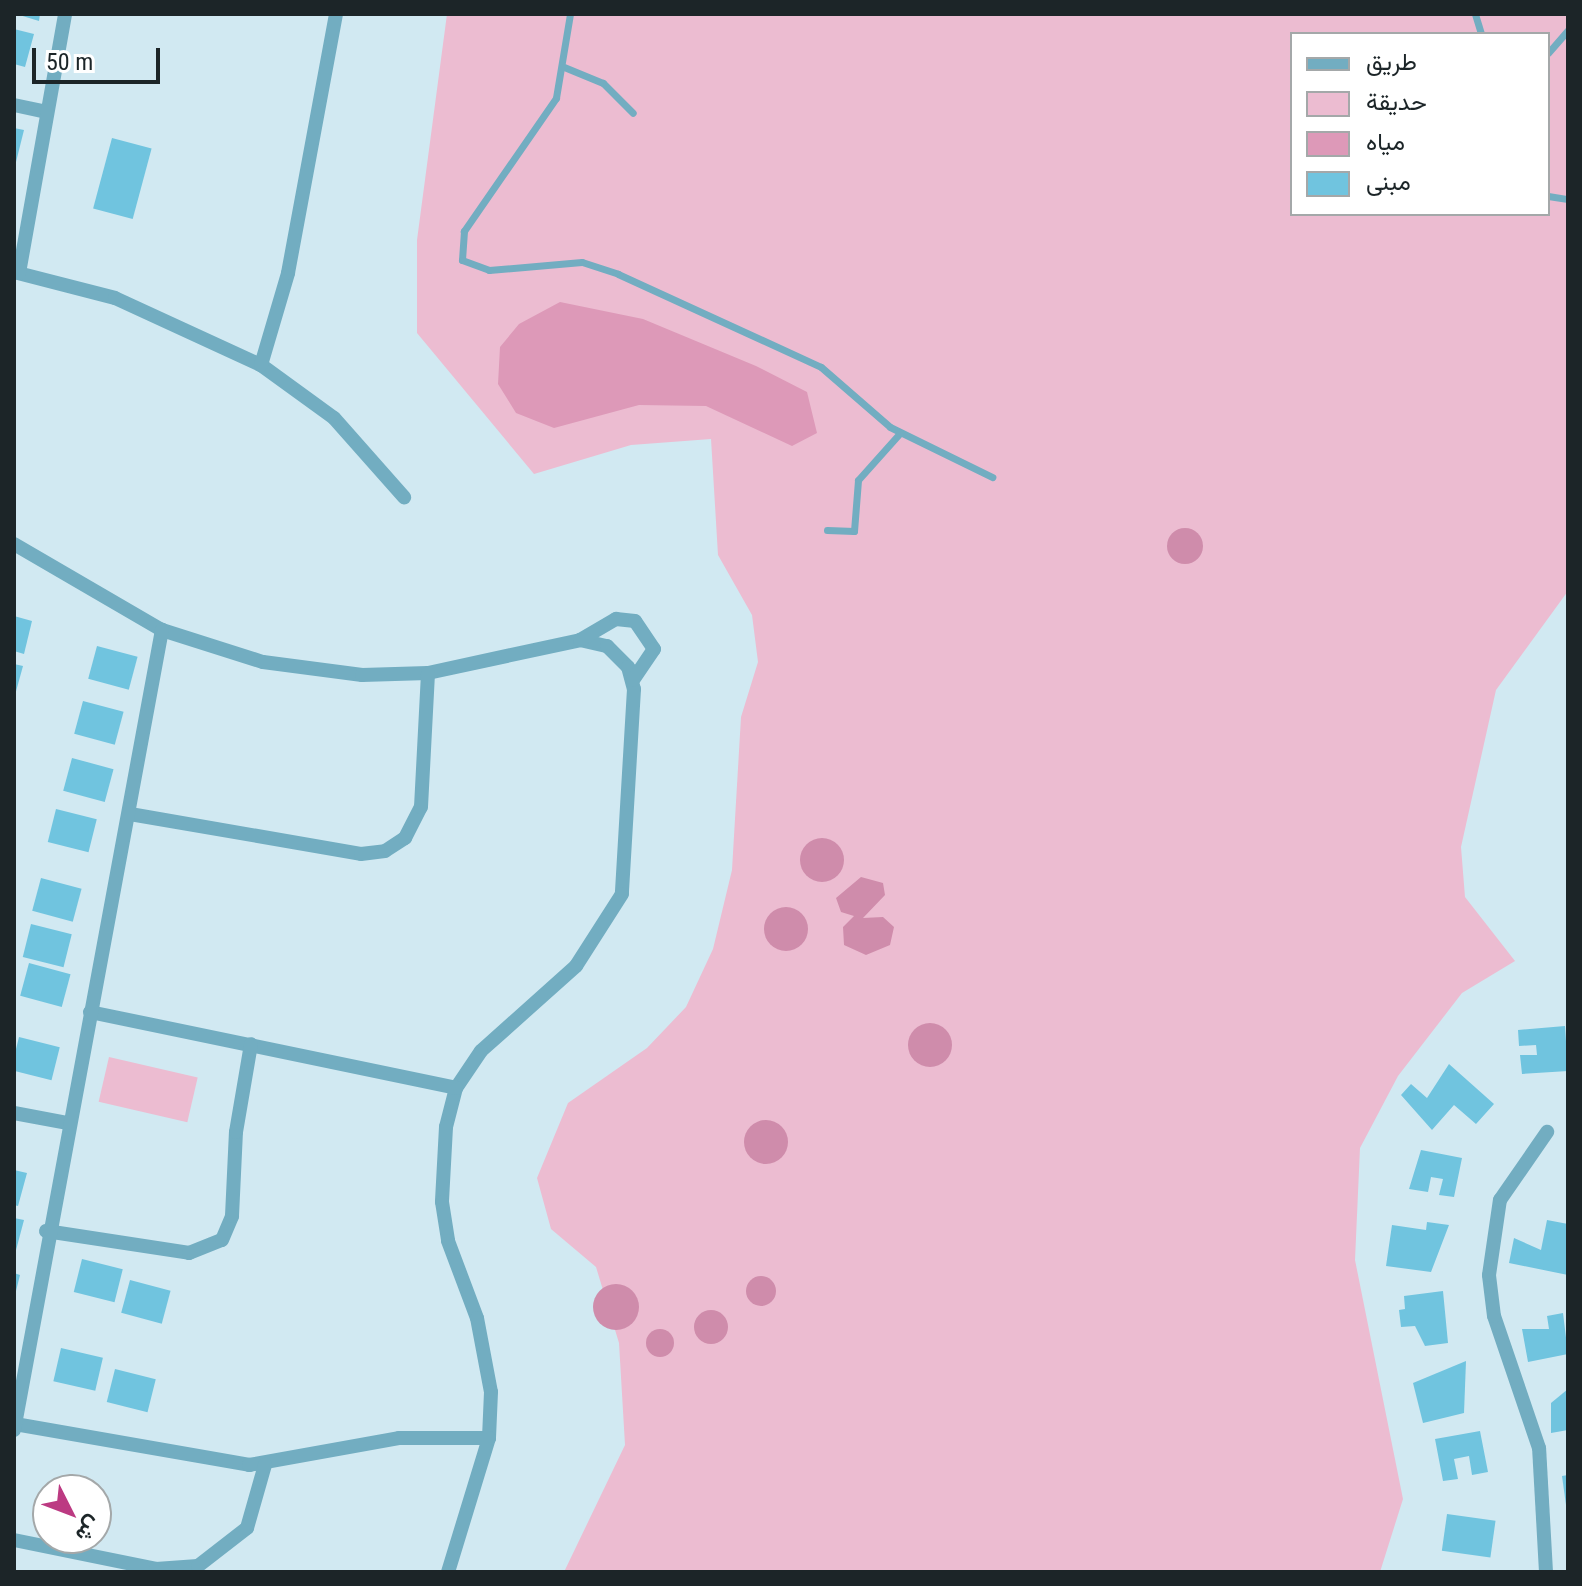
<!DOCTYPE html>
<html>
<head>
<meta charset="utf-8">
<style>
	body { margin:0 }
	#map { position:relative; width:1582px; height:1586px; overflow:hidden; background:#d1e9f2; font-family:"Roboto Condensed",Vazirmatn,sans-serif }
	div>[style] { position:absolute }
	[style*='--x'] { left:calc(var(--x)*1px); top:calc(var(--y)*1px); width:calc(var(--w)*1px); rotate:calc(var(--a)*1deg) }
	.green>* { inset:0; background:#ecbcd1; transform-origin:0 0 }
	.forest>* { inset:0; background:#cf8cab }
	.round { border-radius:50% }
	.water>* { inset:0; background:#dd99b8 }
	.building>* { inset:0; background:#70c4df; transform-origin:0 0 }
	.service>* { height:7px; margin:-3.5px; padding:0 3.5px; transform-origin:3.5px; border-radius:3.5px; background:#72adc1 }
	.minor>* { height:14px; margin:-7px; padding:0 7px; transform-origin:7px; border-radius:7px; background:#72adc1 }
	span { translate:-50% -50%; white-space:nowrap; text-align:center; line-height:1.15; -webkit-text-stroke:8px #fff; paint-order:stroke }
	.frame { position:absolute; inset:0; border:16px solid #1c2528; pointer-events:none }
	.legend { position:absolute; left:1290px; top:32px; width:260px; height:184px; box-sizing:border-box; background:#fff; border:2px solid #a4a8a9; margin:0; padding:10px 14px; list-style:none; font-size:24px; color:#1c2528 }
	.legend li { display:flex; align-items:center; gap:16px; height:40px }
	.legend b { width:40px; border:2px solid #a4a8a9 }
	.north { position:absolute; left:32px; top:1474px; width:80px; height:80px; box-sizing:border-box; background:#fff; border:2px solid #a4a8a9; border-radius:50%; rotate:132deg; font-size:22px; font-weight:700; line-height:32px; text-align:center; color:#1c2528 }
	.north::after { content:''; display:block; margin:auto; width:28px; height:36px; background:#bc3a82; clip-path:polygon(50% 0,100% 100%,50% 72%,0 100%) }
	.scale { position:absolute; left:32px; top:48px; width:128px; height:36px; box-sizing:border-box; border:4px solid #1c2528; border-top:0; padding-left:10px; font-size:24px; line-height:28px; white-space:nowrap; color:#1c2528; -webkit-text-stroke:6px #fff; paint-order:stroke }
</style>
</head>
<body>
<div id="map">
	<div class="green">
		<i style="clip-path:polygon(evenodd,447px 14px,1568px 14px,1568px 591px,1496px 690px,1461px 847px,1465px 897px,1515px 961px,1462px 993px,1398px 1076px,1360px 1148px,1355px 1260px,1403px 1499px,1380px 1572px,564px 1572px,625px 1445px,619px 1343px,596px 1267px,551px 1229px,537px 1178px,568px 1103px,647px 1048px,686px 1007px,713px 949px,732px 870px,741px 717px,758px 662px,752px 615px,718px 555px,711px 439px,631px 445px,534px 474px,417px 333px,417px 240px,447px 14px,1292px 34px,1548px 34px,1548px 214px,1292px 214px,1292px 34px)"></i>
		<i style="left:109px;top:1057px;width:91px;height:46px;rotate:13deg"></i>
	</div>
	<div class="forest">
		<i class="round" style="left:1167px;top:528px;width:36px;height:36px"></i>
		<i class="round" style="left:800px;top:838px;width:44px;height:44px"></i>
		<i style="clip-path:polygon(861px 877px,883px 883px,885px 895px,863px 918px,883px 917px,894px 927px,890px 945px,866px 955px,844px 945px,843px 927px,854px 916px,841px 912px,836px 898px)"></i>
		<i class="round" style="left:764px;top:907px;width:44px;height:44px"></i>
		<i class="round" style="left:908px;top:1023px;width:44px;height:44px"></i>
		<i class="round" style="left:744px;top:1120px;width:44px;height:44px"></i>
		<i class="round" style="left:746px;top:1276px;width:30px;height:30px"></i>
		<i class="round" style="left:593px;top:1284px;width:46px;height:46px"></i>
		<i class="round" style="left:694px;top:1310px;width:34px;height:34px"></i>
		<i class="round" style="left:646px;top:1329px;width:28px;height:28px"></i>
	</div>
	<div class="water">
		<i style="clip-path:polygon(560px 302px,643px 319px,756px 366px,807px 392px,817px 433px,792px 446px,706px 406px,639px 405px,554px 428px,516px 413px,498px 384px,500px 347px,519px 324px)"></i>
	</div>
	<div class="building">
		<i style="clip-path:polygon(16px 14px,40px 14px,39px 21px)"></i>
		<i style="clip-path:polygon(14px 29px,34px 34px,25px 67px,14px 64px)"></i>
		<i style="clip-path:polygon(14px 128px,24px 130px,15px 166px,14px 166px)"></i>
		<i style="left:112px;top:138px;width:41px;height:73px;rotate:15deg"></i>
		<i style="clip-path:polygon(14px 616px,32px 621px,24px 654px,14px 651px)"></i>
		<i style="left:97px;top:646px;width:42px;height:34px;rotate:15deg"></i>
		<i style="clip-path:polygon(14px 664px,23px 666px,15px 695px,14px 695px)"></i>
		<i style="left:83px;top:701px;width:42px;height:34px;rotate:15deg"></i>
		<i style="left:72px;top:758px;width:43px;height:34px;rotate:15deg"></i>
		<i style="left:56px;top:809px;width:42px;height:34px;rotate:14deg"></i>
		<i style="left:41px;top:878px;width:42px;height:34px;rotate:15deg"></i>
		<i style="left:31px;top:924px;width:42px;height:34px;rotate:14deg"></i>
		<i style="left:29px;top:963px;width:43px;height:34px;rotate:15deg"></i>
		<i style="clip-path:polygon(1565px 1026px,1568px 1071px,1522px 1074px,1520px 1055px,1537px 1055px,1536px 1045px,1519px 1046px,1518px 1030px)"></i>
		<i style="left:19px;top:1037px;width:42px;height:34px;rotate:14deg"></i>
		<i style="clip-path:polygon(1449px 1064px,1494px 1104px,1476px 1124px,1454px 1105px,1432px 1130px,1401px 1095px,1411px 1084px,1427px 1098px)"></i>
		<i style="clip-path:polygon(1421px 1150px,1462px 1158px,1454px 1197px,1439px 1195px,1443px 1179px,1431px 1177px,1428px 1192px,1409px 1189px)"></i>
		<i style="clip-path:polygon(14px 1170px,27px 1173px,18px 1206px,14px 1205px)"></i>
		<i style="clip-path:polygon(14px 1218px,24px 1220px,15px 1254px,14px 1254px)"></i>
		<i style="clip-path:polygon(1547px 1220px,1568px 1224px,1568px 1275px,1509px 1263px,1514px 1238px,1541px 1250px)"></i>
		<i style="clip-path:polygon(1427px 1222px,1449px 1225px,1431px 1272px,1386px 1266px,1392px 1225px,1426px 1230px)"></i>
		<i style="left:82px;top:1259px;width:42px;height:34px;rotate:14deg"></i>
		<i style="clip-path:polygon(14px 1273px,20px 1275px,15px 1295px,14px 1295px)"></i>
		<i style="left:130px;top:1280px;width:42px;height:34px;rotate:15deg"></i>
		<i style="clip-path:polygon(1443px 1291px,1448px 1343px,1425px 1346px,1415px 1326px,1401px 1327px,1399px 1310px,1405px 1309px,1404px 1296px)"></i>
		<i style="clip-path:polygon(1563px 1313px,1568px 1354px,1528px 1362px,1522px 1329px,1549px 1329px,1547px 1316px)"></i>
		<i style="left:61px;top:1348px;width:43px;height:34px;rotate:13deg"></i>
		<i style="clip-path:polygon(1466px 1361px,1464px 1413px,1423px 1423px,1413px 1383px)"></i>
		<i style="left:115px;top:1369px;width:42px;height:34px;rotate:14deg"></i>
		<i style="clip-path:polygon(1568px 1389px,1568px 1430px,1551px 1433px,1551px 1403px)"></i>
		<i style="clip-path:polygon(1480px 1431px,1488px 1472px,1472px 1475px,1469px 1456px,1454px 1459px,1458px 1479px,1443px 1481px,1435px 1439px)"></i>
		<i style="clip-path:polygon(1568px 1475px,1568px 1505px,1566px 1505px,1562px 1476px)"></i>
		<i style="left:1447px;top:1514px;width:49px;height:37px;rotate:8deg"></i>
	</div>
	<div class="service">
		<i style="--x:570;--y:14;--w:85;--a:99.5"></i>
		<i style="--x:556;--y:98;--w:162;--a:124.7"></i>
		<i style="--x:464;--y:231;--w:29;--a:94"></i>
		<i style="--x:462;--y:260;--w:29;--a:20"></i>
		<i style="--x:489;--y:270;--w:93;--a:-4.9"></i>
		<i style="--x:582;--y:262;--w:38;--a:18"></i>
		<i style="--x:618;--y:274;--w:223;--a:24.6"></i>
		<i style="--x:821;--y:367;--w:91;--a:41"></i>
		<i style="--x:890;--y:427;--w:114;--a:26.1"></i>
		<i style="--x:1475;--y:14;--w:21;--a:73"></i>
		<i style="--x:1548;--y:53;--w:30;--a:-49"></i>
		<i style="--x:564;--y:67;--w:42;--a:22.3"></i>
		<i style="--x:603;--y:83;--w:42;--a:45"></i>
		<i style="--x:1548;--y:196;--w:20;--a:9"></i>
		<i style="--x:827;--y:530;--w:27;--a:2"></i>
		<i style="--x:854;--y:531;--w:51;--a:-85.5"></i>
		<i style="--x:858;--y:480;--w:63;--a:-48.2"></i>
	</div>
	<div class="minor">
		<i style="--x:14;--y:105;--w:33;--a:12"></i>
		<i style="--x:14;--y:272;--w:104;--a:14.4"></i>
		<i style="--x:115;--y:298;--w:161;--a:24.7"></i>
		<i style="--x:261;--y:365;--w:90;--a:36"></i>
		<i style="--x:334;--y:418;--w:106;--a:48.5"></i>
		<i style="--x:19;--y:273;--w:263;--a:-79.9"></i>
		<i style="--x:261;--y:365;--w:96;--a:-73.6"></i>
		<i style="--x:288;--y:273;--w:263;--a:-79.5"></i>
		<i style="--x:14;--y:544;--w:171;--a:30.2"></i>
		<i style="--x:162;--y:630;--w:106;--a:17.6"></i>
		<i style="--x:263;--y:662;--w:100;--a:7.5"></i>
		<i style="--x:362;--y:675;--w:66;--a:-1.7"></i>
		<i style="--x:428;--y:673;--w:156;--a:-12.2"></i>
		<i style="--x:580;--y:640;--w:28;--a:13"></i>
		<i style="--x:607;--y:646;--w:30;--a:45"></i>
		<i style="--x:628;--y:667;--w:23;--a:75"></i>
		<i style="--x:634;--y:689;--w:205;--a:93.4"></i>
		<i style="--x:622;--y:894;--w:85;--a:122.6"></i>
		<i style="--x:576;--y:966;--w:127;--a:138.2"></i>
		<i style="--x:481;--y:1051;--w:45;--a:124"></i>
		<i style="--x:456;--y:1088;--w:40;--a:104.4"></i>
		<i style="--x:446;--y:1127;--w:75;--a:93.1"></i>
		<i style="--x:442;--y:1202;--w:39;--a:81"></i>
		<i style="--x:448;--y:1241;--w:82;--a:69.4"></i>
		<i style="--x:477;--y:1318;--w:75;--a:79.3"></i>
		<i style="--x:491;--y:1392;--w:46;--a:92.5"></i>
		<i style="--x:489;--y:1438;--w:140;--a:107"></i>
		<i style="--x:580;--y:640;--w:42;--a:-30.3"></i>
		<i style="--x:616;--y:619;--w:19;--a:6"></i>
		<i style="--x:635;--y:621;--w:34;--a:56"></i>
		<i style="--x:654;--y:649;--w:37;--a:124"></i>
		<i style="--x:130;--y:814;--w:234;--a:9.8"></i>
		<i style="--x:361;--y:854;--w:24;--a:-7"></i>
		<i style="--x:385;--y:851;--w:24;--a:-33"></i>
		<i style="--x:405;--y:838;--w:35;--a:-63"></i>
		<i style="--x:421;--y:807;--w:134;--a:-87"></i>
		<i style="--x:90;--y:1012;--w:374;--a:11.7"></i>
		<i style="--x:14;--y:1113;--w:55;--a:10.5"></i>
		<i style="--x:46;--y:1231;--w:145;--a:8.7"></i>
		<i style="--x:189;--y:1253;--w:35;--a:-22"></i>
		<i style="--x:222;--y:1240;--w:26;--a:-67"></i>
		<i style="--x:232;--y:1216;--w:84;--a:-87.3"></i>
		<i style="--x:236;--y:1132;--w:89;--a:-80.3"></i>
		<i style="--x:15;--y:1424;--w:238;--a:9.9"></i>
		<i style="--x:249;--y:1465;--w:152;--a:-10.2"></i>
		<i style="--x:399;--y:1438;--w:90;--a:0"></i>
		<i style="--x:14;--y:1430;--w:814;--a:-79.52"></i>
		<i style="--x:14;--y:1540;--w:145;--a:11.5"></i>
		<i style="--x:156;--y:1569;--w:42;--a:-4.1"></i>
		<i style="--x:198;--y:1566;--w:62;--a:-37.8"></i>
		<i style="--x:247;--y:1528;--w:66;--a:-74.1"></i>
		<i style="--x:1546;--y:1572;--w:124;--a:-93.2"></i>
		<i style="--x:1539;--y:1448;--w:139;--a:-108.8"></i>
		<i style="--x:1494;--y:1316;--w:41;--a:-97"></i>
		<i style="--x:1489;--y:1275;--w:76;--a:-81.7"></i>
		<i style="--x:1500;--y:1200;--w:83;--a:-55.3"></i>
	</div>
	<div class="frame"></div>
	<ul class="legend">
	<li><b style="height:10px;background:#72adc1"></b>طريق</li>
	<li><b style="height:22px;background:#ecbcd1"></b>حديقة</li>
	<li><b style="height:22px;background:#dd99b8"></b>مياه</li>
	<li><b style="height:22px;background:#70c4df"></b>مبنى</li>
	</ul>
	<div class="north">ش</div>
	<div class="scale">50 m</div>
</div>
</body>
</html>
